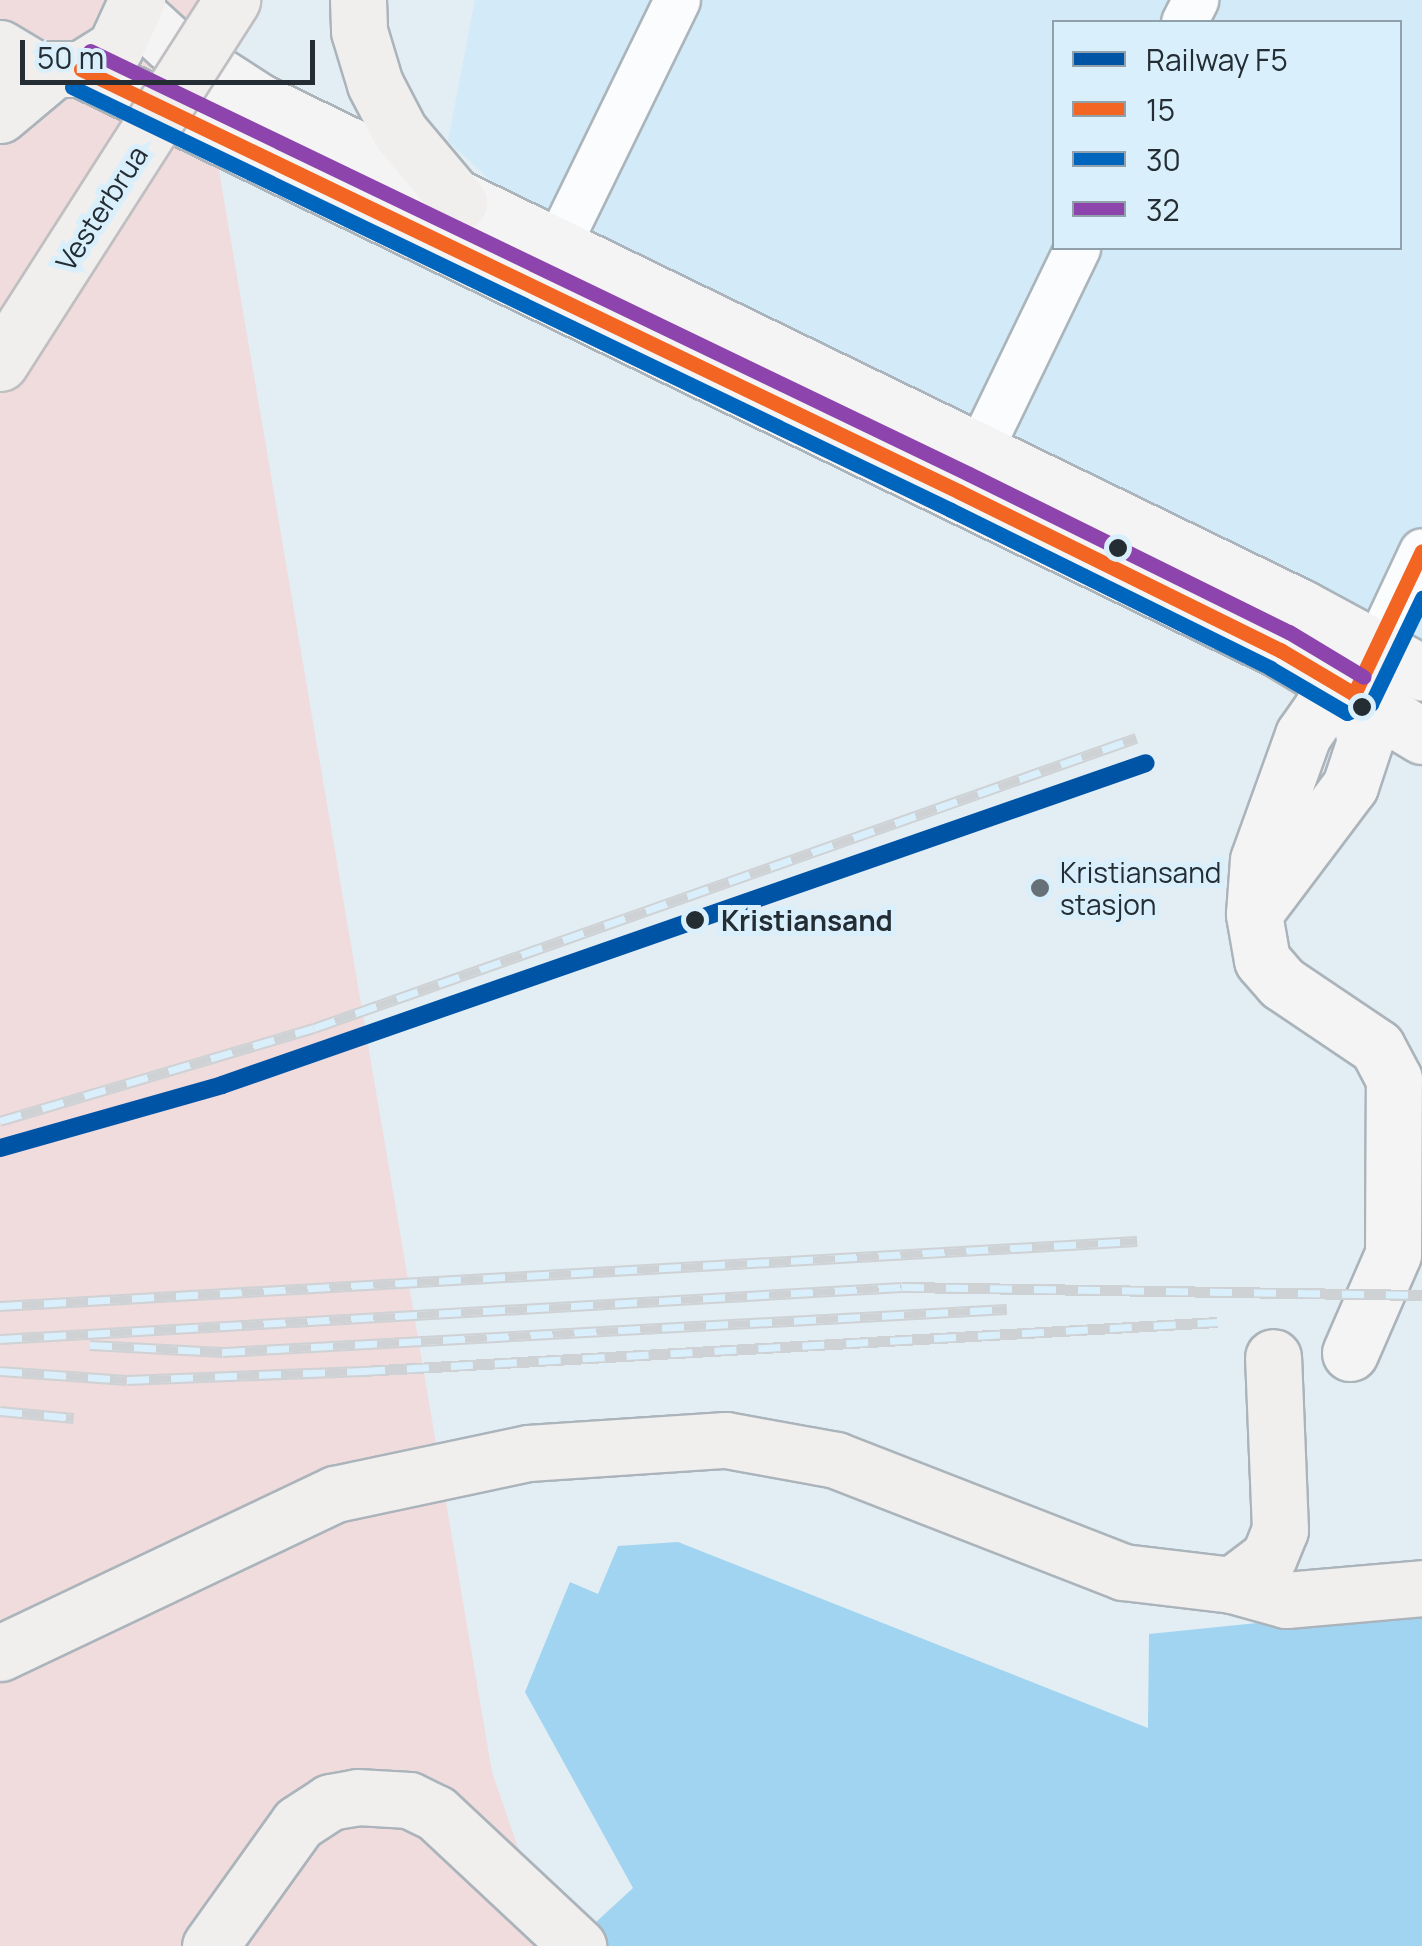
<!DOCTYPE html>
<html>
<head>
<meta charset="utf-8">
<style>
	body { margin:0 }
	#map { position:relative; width:1422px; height:1946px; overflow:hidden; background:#e2edf4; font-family:Manrope,sans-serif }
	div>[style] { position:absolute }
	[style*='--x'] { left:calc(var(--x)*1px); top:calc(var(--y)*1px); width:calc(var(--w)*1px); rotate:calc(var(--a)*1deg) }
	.built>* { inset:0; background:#d3ebf9 }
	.green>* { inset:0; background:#f0dcdd }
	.water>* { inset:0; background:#a0d4f0 }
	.roads { filter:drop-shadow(2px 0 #aab4ba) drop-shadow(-2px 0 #aab4ba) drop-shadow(0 2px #aab4ba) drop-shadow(0 -2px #aab4ba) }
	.street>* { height:45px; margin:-22.5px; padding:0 22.5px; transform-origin:22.5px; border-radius:22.5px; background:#fbfcfd }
	.primary>* { height:55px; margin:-27.5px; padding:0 27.5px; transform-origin:27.5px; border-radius:27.5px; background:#f5f4f5 }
	.highway>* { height:55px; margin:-27.5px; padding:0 27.5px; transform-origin:27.5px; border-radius:27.5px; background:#f1eeee }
	.rail>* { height:11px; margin-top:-5.5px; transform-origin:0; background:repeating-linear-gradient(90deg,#daeffc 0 22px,#ced2d5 0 44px); box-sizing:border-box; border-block:2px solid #ced2d5 }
	.bridges { filter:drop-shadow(2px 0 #bfbfc2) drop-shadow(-2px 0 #bfbfc2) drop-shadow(0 2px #bfbfc2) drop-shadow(0 -2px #bfbfc2) }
	.highway-bridge>* { height:55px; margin:-27.5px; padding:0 27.5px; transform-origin:27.5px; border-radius:27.5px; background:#f1eeee }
	.bus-1>* { height:15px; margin:-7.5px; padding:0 7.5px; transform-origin:7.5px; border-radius:7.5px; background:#f26522 }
	.bus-2>* { height:15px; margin:-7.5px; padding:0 7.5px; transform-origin:7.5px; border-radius:7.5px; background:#0065bd }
	.bus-3>* { height:15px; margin:-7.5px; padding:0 7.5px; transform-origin:7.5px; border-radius:7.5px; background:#8e44ad }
	.rail-1>* { height:18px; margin:-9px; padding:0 9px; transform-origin:9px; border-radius:9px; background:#0054a6 }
	.dots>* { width:28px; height:28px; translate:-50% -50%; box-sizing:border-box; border:5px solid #daeffc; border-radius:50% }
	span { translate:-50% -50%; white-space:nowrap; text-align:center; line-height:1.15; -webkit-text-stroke:10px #daeffc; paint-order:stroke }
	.street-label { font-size:28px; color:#232d33 }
	.poi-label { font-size:28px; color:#232d33 }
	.left { translate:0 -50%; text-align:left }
	.stop-label { font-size:28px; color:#232d33; font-weight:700 }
	.legend { position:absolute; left:1052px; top:20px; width:350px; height:230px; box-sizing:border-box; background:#daeffc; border:2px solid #91a1ac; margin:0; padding:12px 18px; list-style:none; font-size:30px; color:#232d33 }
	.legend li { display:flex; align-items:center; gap:20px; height:50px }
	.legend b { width:50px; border:2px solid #91a1ac }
	.scale { position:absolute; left:20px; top:40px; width:295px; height:45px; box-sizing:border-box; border:5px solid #232d33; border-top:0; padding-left:12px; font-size:30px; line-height:35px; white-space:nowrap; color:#232d33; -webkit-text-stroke:8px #daeffc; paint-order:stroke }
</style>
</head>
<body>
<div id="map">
	<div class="built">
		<i style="clip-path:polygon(evenodd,475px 0,1422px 0,1422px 654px,562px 247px,448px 141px,475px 0,1054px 22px,1400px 22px,1400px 248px,1054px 248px,1054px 22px)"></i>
	</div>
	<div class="green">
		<i style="clip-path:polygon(0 0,216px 0,201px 65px,492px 1772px,552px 1946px,0 1946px)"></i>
	</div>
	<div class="water">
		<i style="clip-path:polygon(678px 1542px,1148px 1728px,1149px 1634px,1422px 1606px,1422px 1946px,570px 1946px,633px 1888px,525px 1692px,570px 1582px,598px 1594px,618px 1546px)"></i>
	</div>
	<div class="roads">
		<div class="street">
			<i style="--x:1184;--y:22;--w:25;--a:-63"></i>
			<i style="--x:556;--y:248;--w:276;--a:-64"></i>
			<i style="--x:978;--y:453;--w:228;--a:-64.2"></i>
			<i style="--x:1362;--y:679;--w:141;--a:-64.9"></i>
		</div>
		<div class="primary">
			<i style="--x:135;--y:12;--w:47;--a:42.4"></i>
			<i style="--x:170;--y:44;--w:105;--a:32.9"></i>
			<i style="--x:258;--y:101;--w:1161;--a:25.9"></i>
			<i style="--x:1302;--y:608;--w:136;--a:28.4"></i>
			<i style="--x:81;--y:69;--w:1332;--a:25.85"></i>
			<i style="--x:1280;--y:650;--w:166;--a:31.2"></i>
			<i style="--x:1258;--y:908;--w:153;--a:-53"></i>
			<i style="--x:1350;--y:786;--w:47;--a:-71.6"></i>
			<i style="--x:1365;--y:741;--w:48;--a:-103.2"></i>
			<i style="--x:1350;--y:1353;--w:108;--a:-66.5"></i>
			<i style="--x:1393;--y:1254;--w:175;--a:-89.7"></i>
			<i style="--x:1394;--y:1079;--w:36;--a:-118"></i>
			<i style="--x:1377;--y:1047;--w:115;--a:-146"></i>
			<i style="--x:1282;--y:983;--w:30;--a:-131"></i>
			<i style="--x:1262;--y:960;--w:47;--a:-99.9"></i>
			<i style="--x:1254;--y:914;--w:54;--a:-85.8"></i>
			<i style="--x:1258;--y:860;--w:133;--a:-70.2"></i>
			<i style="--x:1303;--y:735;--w:32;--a:-55"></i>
			<i style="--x:1321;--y:709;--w:36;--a:-24"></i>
		</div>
		<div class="highway">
			<i style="--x:358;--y:0;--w:31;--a:88"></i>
			<i style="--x:359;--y:31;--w:55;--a:73.2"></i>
			<i style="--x:375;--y:84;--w:54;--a:62.5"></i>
			<i style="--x:400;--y:132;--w:92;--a:49.9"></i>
			<i style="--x:0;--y:48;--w:41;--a:31"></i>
			<i style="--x:35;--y:69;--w:46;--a:0"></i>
			<i style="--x:81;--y:69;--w:40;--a:-32"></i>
			<i style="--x:115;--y:48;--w:53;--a:-65.4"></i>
			<i style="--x:0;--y:115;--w:67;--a:-40.1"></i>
			<i style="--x:1232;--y:1585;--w:46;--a:-37.1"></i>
			<i style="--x:1269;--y:1557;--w:29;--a:-68"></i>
			<i style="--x:1280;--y:1530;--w:173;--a:-92.3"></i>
			<i style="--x:0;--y:1653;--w:371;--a:-25.4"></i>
			<i style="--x:335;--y:1494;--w:197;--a:-12"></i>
			<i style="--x:528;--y:1453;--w:198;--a:-3.8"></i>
			<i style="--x:726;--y:1440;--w:112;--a:10.3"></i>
			<i style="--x:836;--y:1460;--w:308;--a:21.3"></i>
			<i style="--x:1123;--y:1572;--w:110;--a:6.8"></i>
			<i style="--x:1232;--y:1585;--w:56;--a:15.5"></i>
			<i style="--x:1286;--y:1600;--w:137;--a:-5"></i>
			<i style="--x:210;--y:1946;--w:151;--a:-54.4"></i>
			<i style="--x:298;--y:1823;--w:38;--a:-33"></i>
			<i style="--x:330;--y:1802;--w:27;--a:-10"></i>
			<i style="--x:357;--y:1797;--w:52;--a:3.3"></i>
			<i style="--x:409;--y:1800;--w:30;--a:26"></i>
			<i style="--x:436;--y:1813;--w:195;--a:43.1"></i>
		</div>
	</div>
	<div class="rail">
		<i style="--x:0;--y:1121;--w:327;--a:-16.5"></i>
		<i style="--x:314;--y:1028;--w:872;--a:-19.43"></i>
		<i style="--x:0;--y:1306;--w:1139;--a:-3.27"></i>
		<i style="--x:0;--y:1339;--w:903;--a:-3.3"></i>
		<i style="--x:902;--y:1287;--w:520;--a:0.88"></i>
		<i style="--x:90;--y:1345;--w:133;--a:3"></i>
		<i style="--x:223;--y:1352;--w:785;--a:-3.14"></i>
		<i style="--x:0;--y:1371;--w:127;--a:4.1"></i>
		<i style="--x:127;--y:1380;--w:236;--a:-2.2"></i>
		<i style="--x:363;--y:1371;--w:856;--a:-3.28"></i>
		<i style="--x:0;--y:1411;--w:74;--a:5.4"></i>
	</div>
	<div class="bridges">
		<div class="highway-bridge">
			<i style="--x:0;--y:363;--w:431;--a:-57.4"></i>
		</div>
	</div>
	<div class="bus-1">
		<i style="--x:81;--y:69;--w:975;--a:25.7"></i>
		<i style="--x:960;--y:492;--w:357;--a:26.3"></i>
		<i style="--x:1280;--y:650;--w:86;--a:30.7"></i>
		<i style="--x:1354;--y:694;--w:158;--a:-64.6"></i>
	</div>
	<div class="bus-2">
		<i style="--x:72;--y:87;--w:975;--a:25.7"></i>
		<i style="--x:951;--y:510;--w:356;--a:26.3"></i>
		<i style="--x:1270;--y:668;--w:89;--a:30.3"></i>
		<i style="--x:1347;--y:713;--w:26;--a:-21"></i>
		<i style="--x:1371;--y:704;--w:118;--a:-64.3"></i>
	</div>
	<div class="bus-3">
		<i style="--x:90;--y:51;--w:975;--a:25.7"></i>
		<i style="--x:969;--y:474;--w:357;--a:26.3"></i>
		<i style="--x:1289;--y:632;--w:87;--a:31"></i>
	</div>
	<div class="rail-1">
		<i style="--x:0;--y:1148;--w:231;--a:-15.8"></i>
		<i style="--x:222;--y:1085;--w:978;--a:-19.21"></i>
	</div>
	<div class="dots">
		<i style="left:1118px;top:548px;background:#232d33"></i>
		<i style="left:1362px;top:707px;background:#232d33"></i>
		<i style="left:1040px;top:888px;background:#667077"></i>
		<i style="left:695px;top:920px;background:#232d33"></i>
	</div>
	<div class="street-label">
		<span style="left:101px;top:208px;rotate:-57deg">Vesterbrua</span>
	</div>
	<div class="poi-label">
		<span class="left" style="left:1060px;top:888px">Kristiansand<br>stasjon</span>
	</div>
	<div class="stop-label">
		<span class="left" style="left:721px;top:920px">Kristiansand</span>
	</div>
	<ul class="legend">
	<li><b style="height:12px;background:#0054a6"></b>Railway F5</li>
	<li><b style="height:12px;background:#f26522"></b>15</li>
	<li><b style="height:12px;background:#0065bd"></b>30</li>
	<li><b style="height:12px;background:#8e44ad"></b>32</li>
	</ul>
	<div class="scale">50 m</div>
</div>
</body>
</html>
